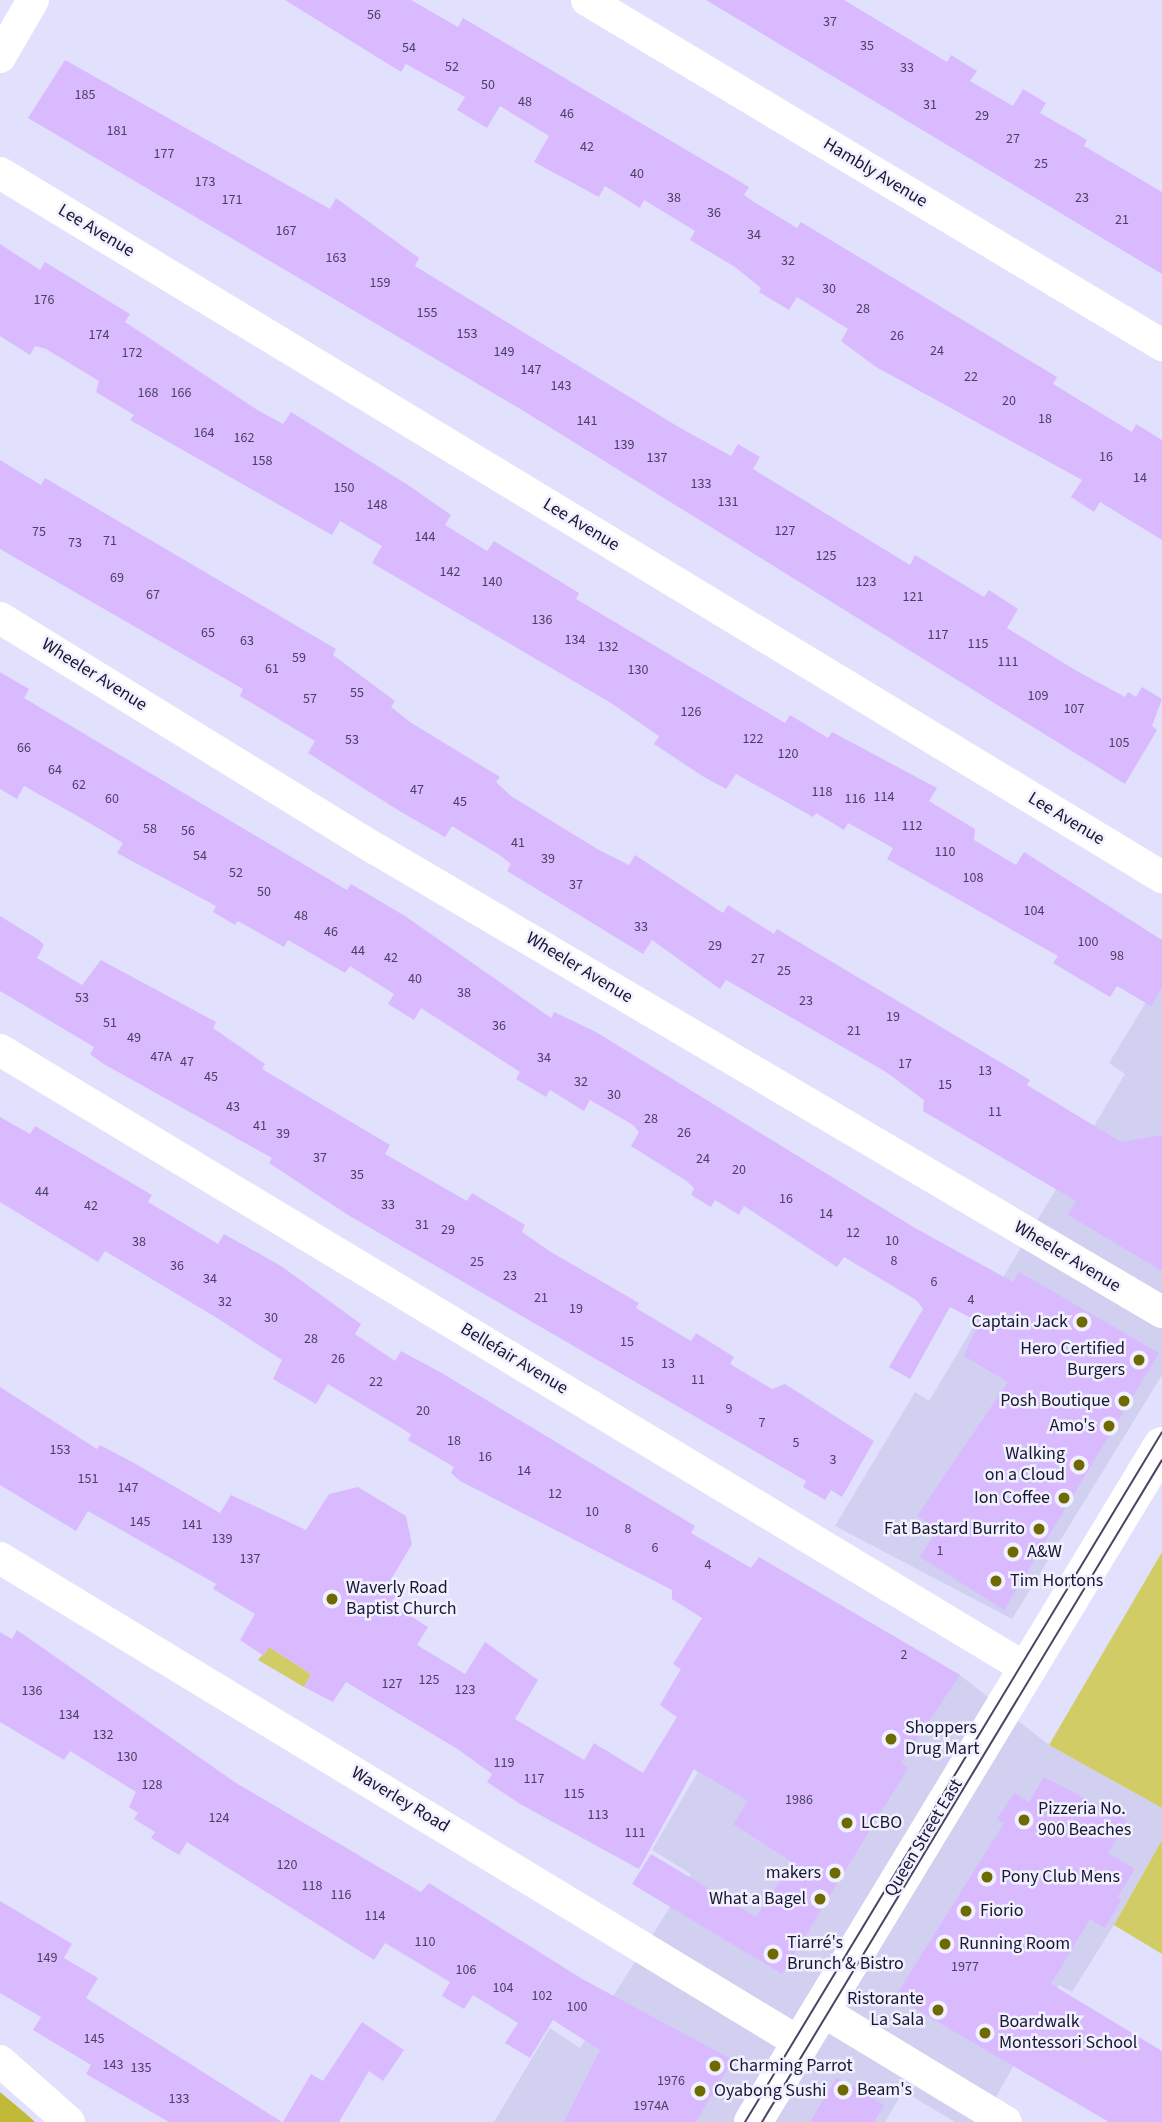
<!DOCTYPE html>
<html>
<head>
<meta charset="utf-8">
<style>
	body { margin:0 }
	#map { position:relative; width:1162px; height:2122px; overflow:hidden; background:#e1e1fe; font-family:"Source Sans 3",sans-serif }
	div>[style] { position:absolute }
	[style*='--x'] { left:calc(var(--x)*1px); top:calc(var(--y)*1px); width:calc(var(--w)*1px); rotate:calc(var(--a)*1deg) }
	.built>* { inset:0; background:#d1d0f0 }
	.green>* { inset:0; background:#d1cc66 }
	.forest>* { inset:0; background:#c1ba39 }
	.building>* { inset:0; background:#dabafe }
	.street>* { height:32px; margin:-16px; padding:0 16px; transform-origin:16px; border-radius:16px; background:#fff }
	.secondary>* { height:38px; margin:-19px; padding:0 19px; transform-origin:19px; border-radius:19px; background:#fff }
	.tram>* { height:2px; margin:-1px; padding:0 1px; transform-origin:1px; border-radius:1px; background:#484661 }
	.dots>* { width:19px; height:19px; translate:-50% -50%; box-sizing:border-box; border:4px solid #f0f0ff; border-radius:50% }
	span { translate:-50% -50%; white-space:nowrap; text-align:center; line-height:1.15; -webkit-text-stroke:5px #f0f0ff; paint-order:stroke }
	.number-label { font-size:14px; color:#494064 }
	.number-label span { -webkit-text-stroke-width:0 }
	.street-label { font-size:18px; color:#191731 }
	.poi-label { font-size:18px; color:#191731 }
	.right { translate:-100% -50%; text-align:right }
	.left { translate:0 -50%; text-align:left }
</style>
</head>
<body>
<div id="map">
	<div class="built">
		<i style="clip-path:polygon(1162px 976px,1162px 1375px,1012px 1619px,835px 1526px,915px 1392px,929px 1401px,1125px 1074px,1109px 1063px)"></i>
		<i style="clip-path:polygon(887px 1632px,960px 1675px,1049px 1745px,1162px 1808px,1162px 1840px,1114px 1925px,1072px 1992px,1059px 1985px,982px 2122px,955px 2122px,903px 2091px,885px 2122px,494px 2122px,550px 2028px,580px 2048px,691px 1874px,652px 1850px,698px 1772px,658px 1749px,677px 1717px,660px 1705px,679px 1673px)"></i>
	</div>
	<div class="green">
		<i style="clip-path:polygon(1162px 1552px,1162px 1808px,1049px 1745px)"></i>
		<i style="clip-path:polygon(269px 1647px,311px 1674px,304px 1687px,258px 1660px)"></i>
		<i style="clip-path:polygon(1162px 1840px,1162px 1954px,1114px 1925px)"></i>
	</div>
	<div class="forest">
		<i style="clip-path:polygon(0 2092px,25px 2113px,35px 2122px,0 2122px)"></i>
	</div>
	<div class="building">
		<i style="clip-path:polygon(285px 0,411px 0,458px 27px,463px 18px,749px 187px,744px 195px,754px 202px,797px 228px,801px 222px,1057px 377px,1053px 384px,1132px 432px,1136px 424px,1162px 440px,1162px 540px,1100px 502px,1094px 512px,1071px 497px,1082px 480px,876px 367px,841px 341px,848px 329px,840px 324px,797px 297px,789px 310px,759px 292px,761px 288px,735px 267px,690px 240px,695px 231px,644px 200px,640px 208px,605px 186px,599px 197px,534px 162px,549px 136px,500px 106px,487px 128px,457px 110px,465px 97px,406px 64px,401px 72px)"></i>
		<i style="clip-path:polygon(706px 0,844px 0,947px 62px,951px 55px,977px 71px,970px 81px,1013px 106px,1023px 89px,1046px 103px,1040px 113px,1087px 140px,1084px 146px,1162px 192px,1162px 274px)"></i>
		<i style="clip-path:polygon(65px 60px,330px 209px,336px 198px,419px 258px,415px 266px,677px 426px,731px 456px,738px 444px,760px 457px,753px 469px,910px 565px,915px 555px,984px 597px,989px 590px,1018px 609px,1007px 628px,1075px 670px,1125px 697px,1128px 692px,1136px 697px,1142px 687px,1162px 699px,1152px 726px,1157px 730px,1125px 784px,522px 410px,28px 118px)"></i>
		<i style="clip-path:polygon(0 244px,40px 270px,45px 262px,130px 314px,125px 322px,259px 411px,283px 424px,291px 412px,408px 485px,451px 515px,445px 525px,487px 551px,494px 541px,579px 593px,576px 599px,785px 723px,790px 715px,828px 738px,832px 732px,937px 788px,929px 801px,975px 829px,974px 840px,1016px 865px,1024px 852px,1162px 940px,1162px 987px,1151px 1006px,1117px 986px,1110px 997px,1053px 963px,1058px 956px,887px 859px,893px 848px,848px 823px,844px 830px,816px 813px,813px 817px,736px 774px,726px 789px,704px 777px,654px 744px,659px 736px,611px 703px,372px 563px,382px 546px,340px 521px,332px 535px,130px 420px,134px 415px,96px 392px,99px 381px,46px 349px,35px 346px,30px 355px,0 336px)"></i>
		<i style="clip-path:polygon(0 460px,41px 485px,45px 478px,336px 649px,333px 655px,395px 701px,391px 707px,410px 722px,500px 777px,496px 782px,511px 796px,599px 850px,629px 865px,635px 855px,723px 913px,728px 905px,774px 934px,777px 929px,1030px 1080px,1027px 1085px,1121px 1142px,1162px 1135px,1162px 1271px,1068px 1215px,1076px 1201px,923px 1111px,924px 1100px,886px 1072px,726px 980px,720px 989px,652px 940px,643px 954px,507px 871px,511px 864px,501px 856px,452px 826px,445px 837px,401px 812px,308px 753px,315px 741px,240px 696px,243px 689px,0 549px)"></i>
		<i style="clip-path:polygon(0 672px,29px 689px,24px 698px,347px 890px,351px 884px,405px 916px,551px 1018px,554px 1012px,596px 1032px,915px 1228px,1013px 1282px,1019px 1272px,1159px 1353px,1004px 1610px,920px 1557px,938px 1529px,917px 1516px,1008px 1382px,964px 1356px,979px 1322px,950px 1307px,910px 1379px,889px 1367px,923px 1309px,916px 1300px,844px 1257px,837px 1267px,744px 1206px,739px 1215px,715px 1200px,711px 1207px,691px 1195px,694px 1188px,685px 1180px,631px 1146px,639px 1132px,633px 1125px,590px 1100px,584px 1111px,550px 1090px,546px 1097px,516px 1079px,520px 1072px,421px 1008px,414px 1020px,388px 1004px,394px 994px,350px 966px,345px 973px,288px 940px,284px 947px,238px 921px,235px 925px,213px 912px,216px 906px,117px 853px,123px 843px,81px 818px,24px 786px,17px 799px,0 789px)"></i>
		<i style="clip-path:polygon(0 916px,39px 940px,44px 945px,37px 958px,82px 985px,101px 960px,216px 1022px,213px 1028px,265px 1064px,262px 1069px,390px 1145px,385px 1154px,467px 1201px,472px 1193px,525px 1225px,522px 1232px,551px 1252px,639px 1303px,636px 1308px,691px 1341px,696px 1333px,734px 1357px,730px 1364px,772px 1389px,785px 1384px,874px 1441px,842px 1497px,831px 1490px,825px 1500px,803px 1487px,806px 1481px,348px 1215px,269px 1163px,272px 1158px,102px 1063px,90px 1054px,94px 1047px,0 991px)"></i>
		<i style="clip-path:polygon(0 1117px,30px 1134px,35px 1126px,152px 1195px,148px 1202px,218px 1244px,224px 1234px,281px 1266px,361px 1324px,355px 1334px,395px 1361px,401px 1351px,440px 1372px,695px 1526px,691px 1533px,751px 1568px,759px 1557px,960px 1675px,901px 1763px,908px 1768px,782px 1974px,632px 1884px,651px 1854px,756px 1917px,792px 1862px,733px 1824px,748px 1801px,694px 1769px,639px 1869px,520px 1804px,487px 1782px,492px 1774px,459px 1750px,346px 1682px,333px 1702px,304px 1687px,311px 1674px,269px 1647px,264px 1656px,240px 1640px,255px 1614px,213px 1589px,216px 1584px,88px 1511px,76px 1531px,0 1485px,0 1387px,97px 1449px,100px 1445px,134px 1463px,220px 1513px,231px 1495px,306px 1530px,329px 1494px,358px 1487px,406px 1516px,412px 1544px,392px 1578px,407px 1588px,396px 1607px,428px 1627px,417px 1645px,465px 1674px,485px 1642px,538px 1680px,515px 1719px,584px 1760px,594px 1743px,643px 1773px,677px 1717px,660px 1705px,681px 1669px,673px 1664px,702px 1618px,672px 1599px,672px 1590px,460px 1481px,451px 1473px,454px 1467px,408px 1440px,411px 1434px,328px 1384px,316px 1404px,273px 1379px,282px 1360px,217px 1318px,105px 1251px,98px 1262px,0 1202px)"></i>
		<i style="clip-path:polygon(17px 1630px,236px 1783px,421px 1892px,429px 1883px,584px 1980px,733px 2060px,696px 2122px,564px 2122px,600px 2050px,553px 2020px,530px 2058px,505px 2043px,518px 2023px,473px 1995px,464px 2009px,442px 1996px,450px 1982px,385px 1943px,374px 1960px,187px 1842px,179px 1855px,151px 1838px,155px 1832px,134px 1819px,138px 1813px,129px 1807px,136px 1792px,70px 1751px,64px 1760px,0 1722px,0 1632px,12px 1639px)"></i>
		<i style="clip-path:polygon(1044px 1777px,1127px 1820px,1108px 1853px,1135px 1869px,1117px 1898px,1121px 1900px,1105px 1928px,1090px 1919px,1051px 1984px,1162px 2051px,1162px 2122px,1109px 2122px,895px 1997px,1004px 1823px,997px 1819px,1014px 1793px,1029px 1802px)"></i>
		<i style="clip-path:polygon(0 1901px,72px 1944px,64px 1958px,98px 1978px,86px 1998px,282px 2122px,169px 2122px,86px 2074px,91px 2065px,33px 2030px,41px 2017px,0 1993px)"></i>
		<i style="clip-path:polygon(362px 2022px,404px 2050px,383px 2081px,369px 2071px,339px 2122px,283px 2122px,311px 2074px,323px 2081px)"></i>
		<i style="clip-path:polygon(837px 2077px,884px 2105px,874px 2122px,810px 2122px)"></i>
	</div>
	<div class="street">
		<i style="--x:587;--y:0;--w:671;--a:30.96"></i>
		<i style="--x:0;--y:57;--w:66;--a:-59.9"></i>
		<i style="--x:0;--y:173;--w:1359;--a:31.21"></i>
		<i style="--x:0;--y:618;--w:441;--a:31.6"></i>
		<i style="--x:376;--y:849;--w:912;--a:30.5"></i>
		<i style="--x:0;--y:1050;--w:1199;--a:31.08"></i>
		<i style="--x:0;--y:1558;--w:936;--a:31.23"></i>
		<i style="--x:821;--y:2010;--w:216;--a:31.2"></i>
		<i style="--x:0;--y:2061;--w:92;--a:41.5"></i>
	</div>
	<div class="secondary">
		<i style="--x:753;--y:2122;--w:790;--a:-58.82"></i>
	</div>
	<div class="tram">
		<i style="--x:745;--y:2122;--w:806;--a:-58.85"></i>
		<i style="--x:762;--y:2122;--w:773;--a:-58.86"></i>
	</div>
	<div class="dots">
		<i style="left:1082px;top:1322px;background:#6e6901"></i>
		<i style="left:1139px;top:1360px;background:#6e6901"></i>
		<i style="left:1124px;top:1401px;background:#6e6901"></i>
		<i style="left:1109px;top:1426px;background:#6e6901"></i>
		<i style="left:1079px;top:1465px;background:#6e6901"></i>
		<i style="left:1064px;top:1498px;background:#6e6901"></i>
		<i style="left:1039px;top:1529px;background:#6e6901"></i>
		<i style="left:1013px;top:1552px;background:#6e6901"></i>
		<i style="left:996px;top:1581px;background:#6e6901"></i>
		<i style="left:332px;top:1599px;background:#6e6901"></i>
		<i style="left:891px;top:1739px;background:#6e6901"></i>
		<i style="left:1024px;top:1820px;background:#6e6901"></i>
		<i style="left:847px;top:1823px;background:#6e6901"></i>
		<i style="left:835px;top:1873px;background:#6e6901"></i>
		<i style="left:987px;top:1877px;background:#6e6901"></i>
		<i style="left:820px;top:1899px;background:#6e6901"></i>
		<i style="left:966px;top:1911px;background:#6e6901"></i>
		<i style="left:945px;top:1944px;background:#6e6901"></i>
		<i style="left:773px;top:1954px;background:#6e6901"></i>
		<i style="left:938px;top:2010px;background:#6e6901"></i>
		<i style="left:985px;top:2033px;background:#6e6901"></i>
		<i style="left:715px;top:2066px;background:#6e6901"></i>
		<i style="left:843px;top:2090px;background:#6e6901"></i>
		<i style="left:700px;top:2091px;background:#6e6901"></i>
	</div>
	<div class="number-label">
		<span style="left:374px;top:15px">56</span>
		<span style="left:830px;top:22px">37</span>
		<span style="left:867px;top:46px">35</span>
		<span style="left:409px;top:48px">54</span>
		<span style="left:452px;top:67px">52</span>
		<span style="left:907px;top:68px">33</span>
		<span style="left:488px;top:85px">50</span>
		<span style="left:85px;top:95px">185</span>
		<span style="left:525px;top:102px">48</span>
		<span style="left:930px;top:105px">31</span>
		<span style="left:567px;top:114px">46</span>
		<span style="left:982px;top:116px">29</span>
		<span style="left:117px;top:131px">181</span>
		<span style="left:1013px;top:139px">27</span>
		<span style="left:587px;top:147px">42</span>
		<span style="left:164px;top:154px">177</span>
		<span style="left:1041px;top:164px">25</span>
		<span style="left:637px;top:174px">40</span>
		<span style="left:205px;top:182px">173</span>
		<span style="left:674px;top:198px">38</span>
		<span style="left:1082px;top:198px">23</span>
		<span style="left:232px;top:200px">171</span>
		<span style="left:714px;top:213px">36</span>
		<span style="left:1122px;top:220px">21</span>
		<span style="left:286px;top:231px">167</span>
		<span style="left:754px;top:235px">34</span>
		<span style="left:336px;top:258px">163</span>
		<span style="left:788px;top:261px">32</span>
		<span style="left:380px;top:283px">159</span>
		<span style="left:829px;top:289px">30</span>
		<span style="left:44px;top:300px">176</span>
		<span style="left:863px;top:309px">28</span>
		<span style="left:427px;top:313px">155</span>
		<span style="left:467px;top:334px">153</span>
		<span style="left:99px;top:335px">174</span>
		<span style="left:897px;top:336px">26</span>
		<span style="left:937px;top:351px">24</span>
		<span style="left:504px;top:352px">149</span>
		<span style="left:132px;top:353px">172</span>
		<span style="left:531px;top:370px">147</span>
		<span style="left:971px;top:377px">22</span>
		<span style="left:561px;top:386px">143</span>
		<span style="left:148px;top:393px">168</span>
		<span style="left:181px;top:393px">166</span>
		<span style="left:1009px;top:401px">20</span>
		<span style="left:1045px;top:419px">18</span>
		<span style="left:587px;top:421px">141</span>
		<span style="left:204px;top:433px">164</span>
		<span style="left:244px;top:438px">162</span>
		<span style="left:624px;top:445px">139</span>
		<span style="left:1106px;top:457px">16</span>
		<span style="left:657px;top:458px">137</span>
		<span style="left:262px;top:461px">158</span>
		<span style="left:1140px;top:478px">14</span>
		<span style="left:701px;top:484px">133</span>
		<span style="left:344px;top:488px">150</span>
		<span style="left:728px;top:502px">131</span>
		<span style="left:377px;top:505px">148</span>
		<span style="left:785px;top:531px">127</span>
		<span style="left:39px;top:532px">75</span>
		<span style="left:425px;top:537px">144</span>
		<span style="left:110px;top:541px">71</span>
		<span style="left:75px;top:543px">73</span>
		<span style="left:826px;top:556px">125</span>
		<span style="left:450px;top:572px">142</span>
		<span style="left:117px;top:578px">69</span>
		<span style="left:492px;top:582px">140</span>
		<span style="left:866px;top:582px">123</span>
		<span style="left:153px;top:595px">67</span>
		<span style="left:913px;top:597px">121</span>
		<span style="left:542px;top:620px">136</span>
		<span style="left:208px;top:633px">65</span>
		<span style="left:938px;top:635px">117</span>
		<span style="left:575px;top:640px">134</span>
		<span style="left:247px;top:641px">63</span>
		<span style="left:978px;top:644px">115</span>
		<span style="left:608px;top:647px">132</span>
		<span style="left:299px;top:658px">59</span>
		<span style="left:1008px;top:662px">111</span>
		<span style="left:272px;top:669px">61</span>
		<span style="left:638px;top:670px">130</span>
		<span style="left:357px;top:693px">55</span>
		<span style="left:1038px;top:696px">109</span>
		<span style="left:310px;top:699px">57</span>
		<span style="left:1074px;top:709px">107</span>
		<span style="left:691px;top:712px">126</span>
		<span style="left:753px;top:739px">122</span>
		<span style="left:352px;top:740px">53</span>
		<span style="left:1119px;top:743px">105</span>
		<span style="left:24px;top:748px">66</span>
		<span style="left:788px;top:754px">120</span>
		<span style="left:55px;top:770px">64</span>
		<span style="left:79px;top:785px">62</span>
		<span style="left:417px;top:790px">47</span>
		<span style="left:822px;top:792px">118</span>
		<span style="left:884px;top:797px">114</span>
		<span style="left:112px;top:799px">60</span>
		<span style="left:855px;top:799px">116</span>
		<span style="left:460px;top:802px">45</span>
		<span style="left:912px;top:826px">112</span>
		<span style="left:150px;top:829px">58</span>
		<span style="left:188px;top:831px">56</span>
		<span style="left:518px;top:843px">41</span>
		<span style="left:945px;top:852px">110</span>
		<span style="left:200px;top:856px">54</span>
		<span style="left:548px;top:859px">39</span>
		<span style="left:236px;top:873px">52</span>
		<span style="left:973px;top:878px">108</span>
		<span style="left:576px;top:885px">37</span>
		<span style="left:264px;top:892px">50</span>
		<span style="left:1034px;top:911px">104</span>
		<span style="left:301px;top:916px">48</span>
		<span style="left:641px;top:927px">33</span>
		<span style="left:331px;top:932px">46</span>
		<span style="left:1088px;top:942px">100</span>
		<span style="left:715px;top:946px">29</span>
		<span style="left:358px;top:951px">44</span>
		<span style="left:1117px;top:956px">98</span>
		<span style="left:391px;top:958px">42</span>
		<span style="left:758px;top:959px">27</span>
		<span style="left:784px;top:971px">25</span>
		<span style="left:415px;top:979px">40</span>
		<span style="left:464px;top:993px">38</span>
		<span style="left:82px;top:998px">53</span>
		<span style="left:806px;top:1001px">23</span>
		<span style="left:893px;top:1017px">19</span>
		<span style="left:110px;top:1023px">51</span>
		<span style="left:499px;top:1026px">36</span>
		<span style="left:854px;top:1031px">21</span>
		<span style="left:134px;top:1038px">49</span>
		<span style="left:161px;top:1057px">47A</span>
		<span style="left:544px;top:1058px">34</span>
		<span style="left:187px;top:1062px">47</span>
		<span style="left:905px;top:1064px">17</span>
		<span style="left:985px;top:1071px">13</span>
		<span style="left:211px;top:1077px">45</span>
		<span style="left:581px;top:1082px">32</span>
		<span style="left:945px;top:1085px">15</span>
		<span style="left:614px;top:1095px">30</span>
		<span style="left:233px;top:1107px">43</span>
		<span style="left:995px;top:1112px">11</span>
		<span style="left:651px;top:1119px">28</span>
		<span style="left:260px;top:1126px">41</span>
		<span style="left:684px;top:1133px">26</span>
		<span style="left:283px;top:1134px">39</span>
		<span style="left:320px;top:1158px">37</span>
		<span style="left:703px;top:1159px">24</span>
		<span style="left:739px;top:1170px">20</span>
		<span style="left:357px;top:1175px">35</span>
		<span style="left:42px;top:1192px">44</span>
		<span style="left:786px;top:1199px">16</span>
		<span style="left:388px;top:1205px">33</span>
		<span style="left:91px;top:1206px">42</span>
		<span style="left:826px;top:1214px">14</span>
		<span style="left:422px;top:1225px">31</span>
		<span style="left:448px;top:1230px">29</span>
		<span style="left:853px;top:1233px">12</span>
		<span style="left:892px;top:1241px">10</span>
		<span style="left:139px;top:1242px">38</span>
		<span style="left:894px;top:1261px">8</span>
		<span style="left:477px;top:1262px">25</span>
		<span style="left:177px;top:1266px">36</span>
		<span style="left:510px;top:1276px">23</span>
		<span style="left:210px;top:1279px">34</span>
		<span style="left:934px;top:1282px">6</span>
		<span style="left:541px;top:1298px">21</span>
		<span style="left:971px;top:1300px">4</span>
		<span style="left:225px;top:1302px">32</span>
		<span style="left:576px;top:1309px">19</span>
		<span style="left:271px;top:1318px">30</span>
		<span style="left:311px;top:1339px">28</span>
		<span style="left:627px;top:1342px">15</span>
		<span style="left:338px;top:1359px">26</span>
		<span style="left:668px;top:1364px">13</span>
		<span style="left:698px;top:1380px">11</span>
		<span style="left:376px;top:1382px">22</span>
		<span style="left:729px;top:1409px">9</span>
		<span style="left:423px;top:1411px">20</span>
		<span style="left:762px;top:1423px">7</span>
		<span style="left:454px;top:1441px">18</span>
		<span style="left:796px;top:1443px">5</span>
		<span style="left:60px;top:1450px">153</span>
		<span style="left:485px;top:1457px">16</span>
		<span style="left:833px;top:1460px">3</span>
		<span style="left:524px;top:1471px">14</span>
		<span style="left:88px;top:1479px">151</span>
		<span style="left:128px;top:1488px">147</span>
		<span style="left:555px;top:1494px">12</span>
		<span style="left:592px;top:1512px">10</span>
		<span style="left:140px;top:1522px">145</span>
		<span style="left:192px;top:1525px">141</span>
		<span style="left:628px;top:1529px">8</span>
		<span style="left:222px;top:1539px">139</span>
		<span style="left:655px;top:1548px">6</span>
		<span style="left:940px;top:1551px">1</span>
		<span style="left:250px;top:1559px">137</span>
		<span style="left:708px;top:1565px">4</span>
		<span style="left:904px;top:1655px">2</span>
		<span style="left:429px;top:1680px">125</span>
		<span style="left:392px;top:1684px">127</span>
		<span style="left:465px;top:1690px">123</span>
		<span style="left:32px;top:1691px">136</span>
		<span style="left:69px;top:1715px">134</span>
		<span style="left:103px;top:1735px">132</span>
		<span style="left:127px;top:1757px">130</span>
		<span style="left:504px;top:1763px">119</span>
		<span style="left:534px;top:1779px">117</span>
		<span style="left:152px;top:1785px">128</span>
		<span style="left:574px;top:1794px">115</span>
		<span style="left:799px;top:1800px">1986</span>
		<span style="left:598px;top:1815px">113</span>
		<span style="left:219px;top:1818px">124</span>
		<span style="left:635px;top:1833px">111</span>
		<span style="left:287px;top:1865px">120</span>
		<span style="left:312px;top:1886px">118</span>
		<span style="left:341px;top:1895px">116</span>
		<span style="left:375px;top:1916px">114</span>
		<span style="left:425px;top:1942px">110</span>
		<span style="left:47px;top:1958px">149</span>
		<span style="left:965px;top:1967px">1977</span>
		<span style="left:466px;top:1970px">106</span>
		<span style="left:503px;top:1988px">104</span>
		<span style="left:542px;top:1996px">102</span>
		<span style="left:577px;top:2007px">100</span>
		<span style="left:94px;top:2039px">145</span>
		<span style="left:113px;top:2065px">143</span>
		<span style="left:141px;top:2068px">135</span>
		<span style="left:671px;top:2081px">1976</span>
		<span style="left:179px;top:2099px">133</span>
		<span style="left:651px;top:2106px">1974A</span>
	</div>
	<div class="street-label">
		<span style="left:875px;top:173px;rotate:31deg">Hambly Avenue</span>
		<span style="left:96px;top:231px;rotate:31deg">Lee Avenue</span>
		<span style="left:581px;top:525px;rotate:31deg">Lee Avenue</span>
		<span style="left:94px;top:675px;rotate:32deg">Wheeler Avenue</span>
		<span style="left:1066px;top:819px;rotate:31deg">Lee Avenue</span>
		<span style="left:579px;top:968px;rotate:31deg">Wheeler Avenue</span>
		<span style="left:1067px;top:1257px;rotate:31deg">Wheeler Avenue</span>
		<span style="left:514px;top:1359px;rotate:31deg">Bellefair Avenue</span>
		<span style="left:400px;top:1800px;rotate:31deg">Waverley Road</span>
		<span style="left:924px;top:1838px;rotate:-59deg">Queen Street East</span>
	</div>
	<div class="poi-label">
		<span class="right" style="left:1068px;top:1322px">Captain Jack</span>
		<span class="right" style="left:1125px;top:1360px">Hero Certified<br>Burgers</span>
		<span class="right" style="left:1110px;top:1401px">Posh Boutique</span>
		<span class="right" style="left:1095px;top:1426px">Amo's</span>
		<span class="right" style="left:1065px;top:1465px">Walking<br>on a Cloud</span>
		<span class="right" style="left:1050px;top:1498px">Ion Coffee</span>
		<span class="right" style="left:1025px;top:1529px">Fat Bastard Burrito</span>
		<span class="left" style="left:1027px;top:1552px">A&amp;W</span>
		<span class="left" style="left:1010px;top:1581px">Tim Hortons</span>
		<span class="left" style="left:346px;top:1599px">Waverly Road<br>Baptist Church</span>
		<span class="left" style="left:905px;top:1739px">Shoppers<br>Drug Mart</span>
		<span class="left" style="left:1038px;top:1820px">Pizzeria No.<br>900 Beaches</span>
		<span class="left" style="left:861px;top:1823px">LCBO</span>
		<span class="right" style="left:821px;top:1873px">makers</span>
		<span class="left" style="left:1001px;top:1877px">Pony Club Mens</span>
		<span class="right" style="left:806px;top:1899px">What a Bagel</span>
		<span class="left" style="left:980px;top:1911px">Fiorio</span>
		<span class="left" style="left:787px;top:1954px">Tiarré's<br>Brunch &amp; Bistro</span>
		<span class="left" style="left:959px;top:1944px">Running Room</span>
		<span class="right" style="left:924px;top:2010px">Ristorante<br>La Sala</span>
		<span class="left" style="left:999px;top:2033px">Boardwalk<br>Montessori School</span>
		<span class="left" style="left:729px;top:2066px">Charming Parrot</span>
		<span class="left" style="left:857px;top:2090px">Beam's</span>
		<span class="left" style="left:714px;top:2091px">Oyabong Sushi</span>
	</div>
</div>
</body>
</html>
